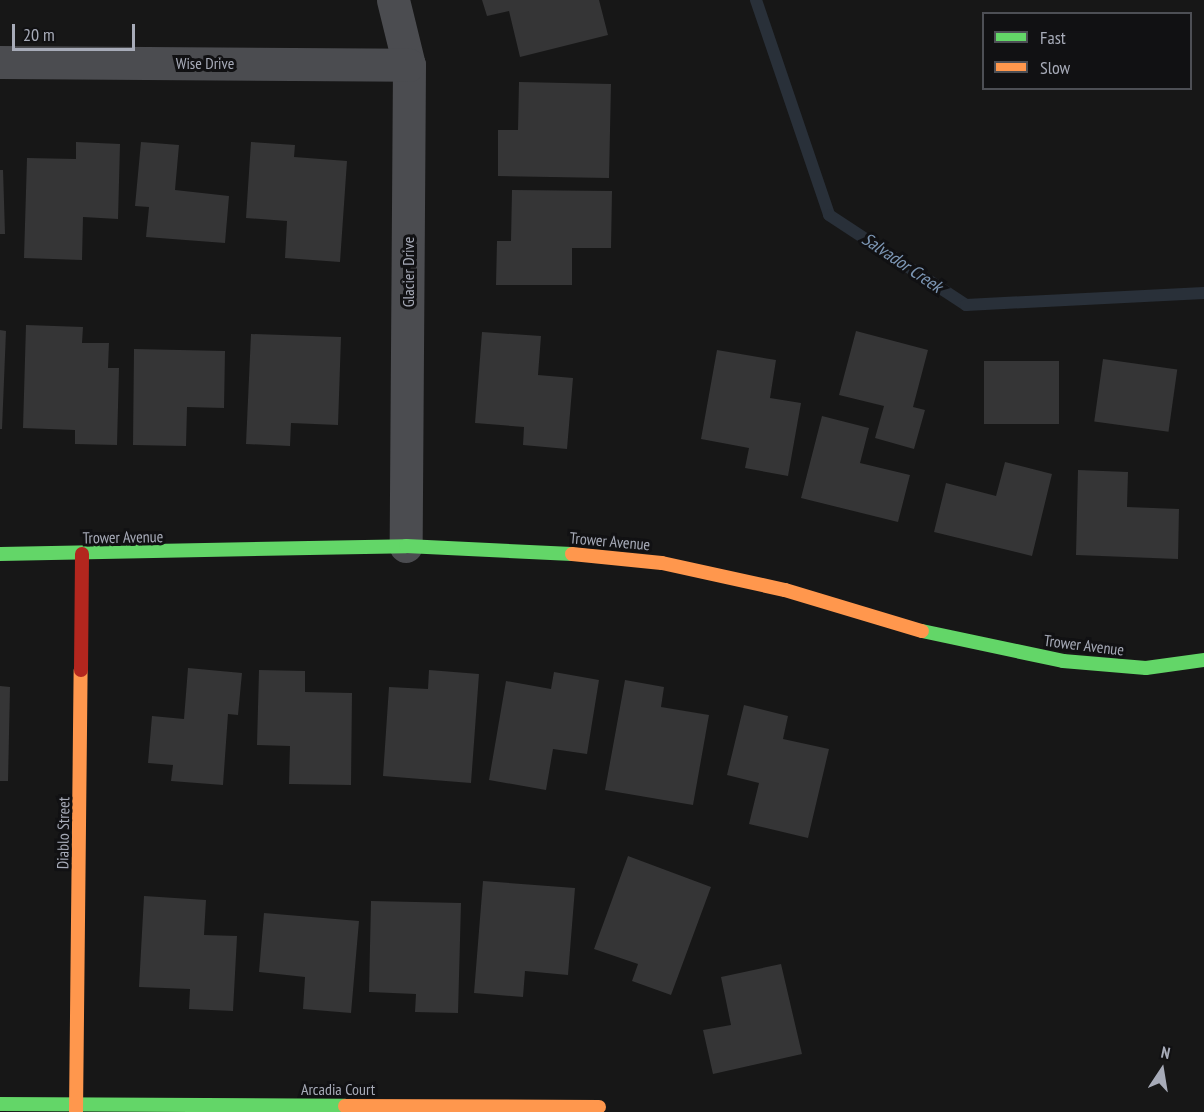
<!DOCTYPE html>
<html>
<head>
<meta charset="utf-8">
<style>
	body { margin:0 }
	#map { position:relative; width:1204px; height:1112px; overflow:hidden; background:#171717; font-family:"PT Sans Narrow",sans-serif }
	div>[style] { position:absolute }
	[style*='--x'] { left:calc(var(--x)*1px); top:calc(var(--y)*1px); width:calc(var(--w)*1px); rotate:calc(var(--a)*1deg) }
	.stream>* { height:12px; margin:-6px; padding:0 6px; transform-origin:6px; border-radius:6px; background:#293039 }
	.building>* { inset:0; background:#353536; transform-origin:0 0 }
	.street>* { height:33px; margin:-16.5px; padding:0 16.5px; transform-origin:16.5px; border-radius:16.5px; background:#4b4c50 }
	.fast>* { height:14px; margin:-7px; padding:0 7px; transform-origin:7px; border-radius:7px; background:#63d668 }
	.slow>* { height:14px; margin:-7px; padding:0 7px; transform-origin:7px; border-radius:7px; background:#ff974d }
	.jam>* { height:14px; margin:-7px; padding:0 7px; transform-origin:7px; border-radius:7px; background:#b3261e }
	span { translate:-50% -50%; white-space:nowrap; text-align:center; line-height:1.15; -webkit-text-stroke:6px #111113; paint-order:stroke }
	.street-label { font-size:16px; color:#a7abb8 }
	.water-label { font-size:18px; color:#7d97b5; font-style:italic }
	.legend { position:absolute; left:982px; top:12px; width:210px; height:78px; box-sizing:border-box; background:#111113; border:2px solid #4d4f55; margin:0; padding:8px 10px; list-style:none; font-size:18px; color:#a7abb8 }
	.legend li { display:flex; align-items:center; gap:12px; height:30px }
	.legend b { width:30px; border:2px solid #4d4f55 }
	.north { position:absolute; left:1132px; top:1040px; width:60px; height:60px; -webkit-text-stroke:4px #111113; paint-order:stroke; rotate:12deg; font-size:16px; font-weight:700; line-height:24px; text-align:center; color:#a7abb8 }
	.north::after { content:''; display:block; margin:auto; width:21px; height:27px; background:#a7abb8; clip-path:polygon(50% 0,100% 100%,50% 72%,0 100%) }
	.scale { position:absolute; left:12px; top:24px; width:123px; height:27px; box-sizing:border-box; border:3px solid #a7abb8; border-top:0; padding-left:8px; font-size:18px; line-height:21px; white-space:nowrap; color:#a7abb8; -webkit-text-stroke:4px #111113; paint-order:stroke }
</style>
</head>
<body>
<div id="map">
	<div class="stream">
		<i style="--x:756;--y:0;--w:227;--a:71.2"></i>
		<i style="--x:829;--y:215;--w:164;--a:33.3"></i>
		<i style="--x:966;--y:305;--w:238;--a:-2.9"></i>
	</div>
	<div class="building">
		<i style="clip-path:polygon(482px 0,599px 0,608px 35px,520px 57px,509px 11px,487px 16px)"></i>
		<i style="clip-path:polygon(519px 82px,611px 84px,609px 178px,498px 176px,498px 130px,518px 130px)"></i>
		<i style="clip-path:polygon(76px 142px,120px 144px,118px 219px,83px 217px,82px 260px,24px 258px,27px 158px,76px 159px)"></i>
		<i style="clip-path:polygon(141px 142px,179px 145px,175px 190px,229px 196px,225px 243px,146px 237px,149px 207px,135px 206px)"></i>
		<i style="clip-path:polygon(251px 142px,295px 145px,294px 157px,347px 161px,340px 262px,285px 258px,287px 221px,246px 218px)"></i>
		<i style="clip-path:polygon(0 170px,3px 170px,5px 234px,0 234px)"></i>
		<i style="clip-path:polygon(512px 190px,612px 191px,611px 248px,572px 248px,572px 285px,496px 285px,497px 241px,511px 241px)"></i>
		<i style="clip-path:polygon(26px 325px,83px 327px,82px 343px,109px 343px,108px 368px,119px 368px,117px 445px,75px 444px,75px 430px,23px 428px)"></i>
		<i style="clip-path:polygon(0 330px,6px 331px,2px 429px,0 429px)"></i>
		<i style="clip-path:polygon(856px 331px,928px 350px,913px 407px,925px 410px,914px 449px,875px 438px,884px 406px,839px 395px)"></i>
		<i style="clip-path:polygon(482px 332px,541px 336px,538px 375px,573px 378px,567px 449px,523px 445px,524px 427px,475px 423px)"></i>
		<i style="clip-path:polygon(251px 334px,341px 337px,338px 425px,291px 423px,290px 446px,246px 444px)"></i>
		<i style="clip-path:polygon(134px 349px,225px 351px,224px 408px,187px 407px,186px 446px,133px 445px)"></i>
		<i style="clip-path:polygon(717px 350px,776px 360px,770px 398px,801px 403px,788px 476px,745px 468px,749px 448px,701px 439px)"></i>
		<i style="left:1103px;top:359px;width:75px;height:63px;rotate:8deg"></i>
		<i style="left:984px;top:361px;width:75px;height:63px"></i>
		<i style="clip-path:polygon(822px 416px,869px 428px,860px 463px,910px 475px,898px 522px,801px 498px)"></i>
		<i style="clip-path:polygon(1005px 462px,1052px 474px,1032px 556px,934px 532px,946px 483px,996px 496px)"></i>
		<i style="clip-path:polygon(1078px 470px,1128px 472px,1127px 507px,1179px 509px,1178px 559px,1076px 555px)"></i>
		<i style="clip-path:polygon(188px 668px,242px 673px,238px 715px,228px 714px,223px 785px,171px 781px,173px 765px,148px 763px,152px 716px,184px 719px)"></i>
		<i style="clip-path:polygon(259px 670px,305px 671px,305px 692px,352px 693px,351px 785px,289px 784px,290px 746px,257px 745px)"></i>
		<i style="clip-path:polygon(429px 670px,479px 674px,471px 783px,383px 776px,389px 687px,428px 689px)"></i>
		<i style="clip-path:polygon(554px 672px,599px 680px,587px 754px,553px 749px,546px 790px,489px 780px,506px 681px,551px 689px)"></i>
		<i style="clip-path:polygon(625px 680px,664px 687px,661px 707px,709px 715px,693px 805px,605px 790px)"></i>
		<i style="clip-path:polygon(0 686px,10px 687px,8px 781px,0 781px)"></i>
		<i style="clip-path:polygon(744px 705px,788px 716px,783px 739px,829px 749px,808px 838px,749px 824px,759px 783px,727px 775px)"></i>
		<i style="clip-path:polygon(628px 856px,711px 887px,671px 995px,632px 981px,638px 964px,594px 949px)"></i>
		<i style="clip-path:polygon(483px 881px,575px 888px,568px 975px,525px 971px,523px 997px,474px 993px)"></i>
		<i style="clip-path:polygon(144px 896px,206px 900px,204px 935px,237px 936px,233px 1011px,189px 1009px,190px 989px,139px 987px)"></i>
		<i style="clip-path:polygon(371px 901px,461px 903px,458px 1013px,415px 1012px,416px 994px,369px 992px)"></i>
		<i style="clip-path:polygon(264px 913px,359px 921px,351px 1013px,303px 1009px,305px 977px,259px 972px)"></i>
		<i style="clip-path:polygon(781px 964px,802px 1054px,713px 1074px,703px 1030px,731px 1025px,721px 977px)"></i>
	</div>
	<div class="street">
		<i style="--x:393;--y:0;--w:67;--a:76.2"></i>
		<i style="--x:409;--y:65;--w:481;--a:90.4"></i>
		<i style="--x:0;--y:62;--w:409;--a:0.4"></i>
	</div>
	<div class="fast">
		<i style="--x:0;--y:554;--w:406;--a:-1.1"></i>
		<i style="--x:406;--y:546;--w:166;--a:2.8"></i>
		<i style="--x:922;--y:631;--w:144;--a:12"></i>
		<i style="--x:1063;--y:661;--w:83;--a:4.8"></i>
		<i style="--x:1146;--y:668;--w:59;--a:-7.9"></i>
		<i style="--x:0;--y:1104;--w:345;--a:0.3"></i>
	</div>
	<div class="slow">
		<i style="--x:572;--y:554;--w:90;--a:5.7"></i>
		<i style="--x:662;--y:563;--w:126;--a:12.4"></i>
		<i style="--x:785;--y:590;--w:143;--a:16.7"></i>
		<i style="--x:345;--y:1106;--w:254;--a:0.2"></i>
		<i style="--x:76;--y:1112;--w:442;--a:-89.4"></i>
	</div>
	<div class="jam">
		<i style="--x:81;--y:670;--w:116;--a:-89.5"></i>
	</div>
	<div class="street-label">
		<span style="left:205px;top:63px">Wise Drive</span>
		<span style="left:408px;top:272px;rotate:-90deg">Glacier Drive</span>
		<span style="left:123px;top:537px;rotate:-1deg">Trower Avenue</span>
		<span style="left:610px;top:541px;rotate:5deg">Trower Avenue</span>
		<span style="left:1084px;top:645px;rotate:7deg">Trower Avenue</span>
		<span style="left:63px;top:833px;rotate:-89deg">Diablo Street</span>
		<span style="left:338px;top:1089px">Arcadia Court</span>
	</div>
	<div class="water-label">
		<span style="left:902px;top:263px;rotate:34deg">Salvador Creek</span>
	</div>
	<ul class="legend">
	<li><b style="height:8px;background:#63d668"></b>Fast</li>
	<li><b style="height:8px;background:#ff974d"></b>Slow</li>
	</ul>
	<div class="north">N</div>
	<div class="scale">20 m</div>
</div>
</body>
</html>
